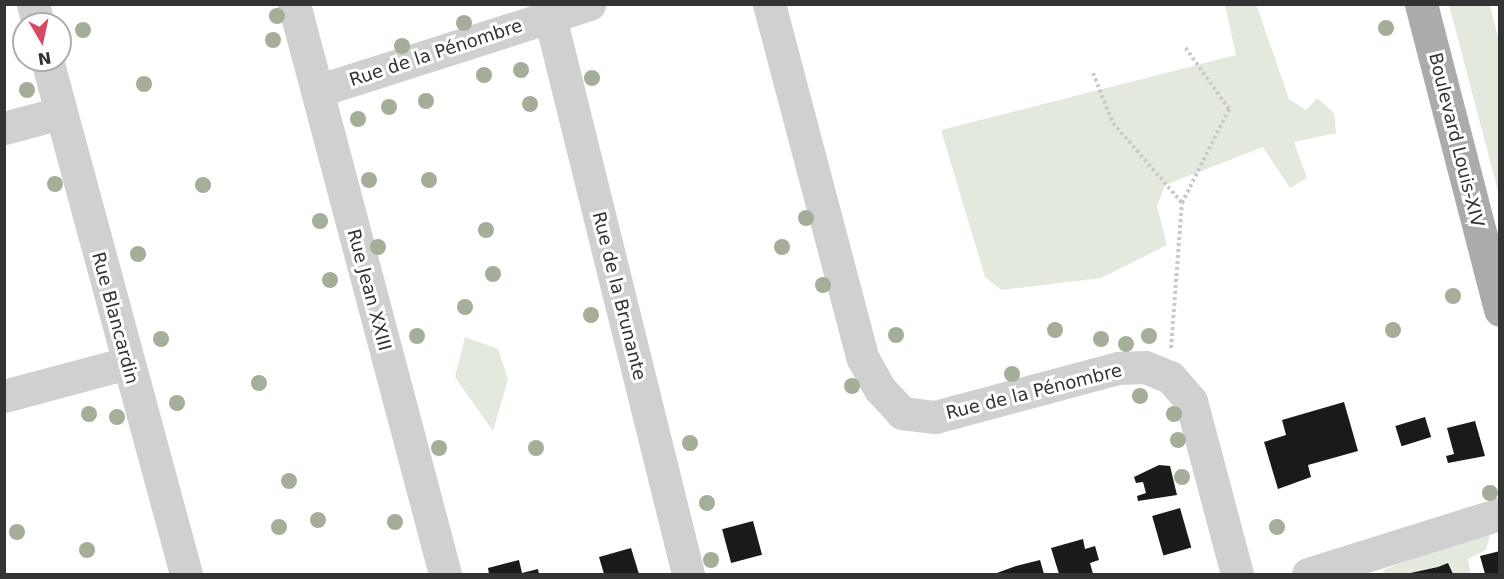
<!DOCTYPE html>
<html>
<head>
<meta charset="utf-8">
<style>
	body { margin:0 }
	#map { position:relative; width:1504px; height:579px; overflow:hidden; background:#fff; font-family:"DejaVu Sans",sans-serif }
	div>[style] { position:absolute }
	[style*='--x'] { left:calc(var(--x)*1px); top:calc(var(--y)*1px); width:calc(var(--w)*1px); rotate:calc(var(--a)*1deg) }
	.green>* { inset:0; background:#e4e9dd }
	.building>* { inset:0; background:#1a1a1a; transform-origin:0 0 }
	.path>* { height:4px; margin-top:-2px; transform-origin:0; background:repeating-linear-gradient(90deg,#cacaca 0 3px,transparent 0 6px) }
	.minor>* { height:33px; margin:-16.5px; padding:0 16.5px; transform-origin:16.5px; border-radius:16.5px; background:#d0d0d0 }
	.major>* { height:33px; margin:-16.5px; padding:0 16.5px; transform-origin:16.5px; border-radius:16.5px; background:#ababab }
	.trees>* { width:16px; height:16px; margin:-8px; border-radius:50%; background:#a4ae98 }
	span { translate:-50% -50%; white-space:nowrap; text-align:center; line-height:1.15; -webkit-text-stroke:6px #fff; paint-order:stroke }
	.street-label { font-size:18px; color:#333 }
	.frame { position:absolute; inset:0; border:6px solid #333; pointer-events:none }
	.north { position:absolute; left:12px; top:12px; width:60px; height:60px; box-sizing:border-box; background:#fff; border:2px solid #adadad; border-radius:50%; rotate:171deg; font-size:16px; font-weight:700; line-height:24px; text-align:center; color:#333 }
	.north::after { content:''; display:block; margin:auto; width:21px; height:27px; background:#d54a62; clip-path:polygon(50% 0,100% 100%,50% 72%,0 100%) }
</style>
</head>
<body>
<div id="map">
	<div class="green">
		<i style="clip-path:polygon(1256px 4px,1289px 99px,1306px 110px,1317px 98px,1334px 113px,1336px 133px,1294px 142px,1307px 178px,1290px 188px,1263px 147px,1165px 185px,1157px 206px,1167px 245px,1101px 278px,1001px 290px,985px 277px,941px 130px,1236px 55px,1225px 5px)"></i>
		<i style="clip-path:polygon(1449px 5px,1490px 5px,1499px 42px,1499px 195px)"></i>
		<i style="clip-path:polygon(465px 337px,498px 349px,508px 379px,493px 431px,455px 377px)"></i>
		<i style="clip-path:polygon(1492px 529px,1486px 550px,1468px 559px,1471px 574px,1385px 574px,1383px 570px)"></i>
	</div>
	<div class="building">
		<i style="clip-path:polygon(1344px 402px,1358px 451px,1308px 465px,1311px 477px,1278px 489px,1264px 442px,1286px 435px,1282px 420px)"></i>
		<i style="left:1425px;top:417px;width:21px;height:31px;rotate:73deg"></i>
		<i style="clip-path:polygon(1475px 421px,1485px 456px,1448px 463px,1446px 456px,1454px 454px,1447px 428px)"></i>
		<i style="clip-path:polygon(1159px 465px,1170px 466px,1177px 495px,1138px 501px,1137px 496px,1146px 493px,1143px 482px,1136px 483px,1134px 477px)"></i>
		<i style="left:1180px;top:508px;width:41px;height:29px;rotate:74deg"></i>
		<i style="left:753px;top:521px;width:35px;height:32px;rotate:75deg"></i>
		<i style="clip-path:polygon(1083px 539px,1085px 549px,1095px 546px,1099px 560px,1090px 563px,1093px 574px,1059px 574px,1051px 548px)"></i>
		<i style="clip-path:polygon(631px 548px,639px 574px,604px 574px,599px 557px)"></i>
		<i style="clip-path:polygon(1500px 551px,1500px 574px,1485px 574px,1480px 556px)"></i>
		<i style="clip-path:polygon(519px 560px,522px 573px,538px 569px,539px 574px,489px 574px,488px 568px)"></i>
		<i style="clip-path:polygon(1040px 560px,1044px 574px,994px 574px,1016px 566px)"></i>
		<i style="clip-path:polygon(1448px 563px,1453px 574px,1406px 574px,1438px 567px)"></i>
	</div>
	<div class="path">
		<i style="--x:1093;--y:73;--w:54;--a:68.2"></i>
		<i style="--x:1113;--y:123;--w:106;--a:49.2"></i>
		<i style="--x:1171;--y:348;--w:145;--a:-85.7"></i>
		<i style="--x:1182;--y:203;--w:105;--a:-63.4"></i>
		<i style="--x:1229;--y:109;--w:76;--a:-125.4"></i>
	</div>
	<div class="minor">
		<i style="--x:33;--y:4;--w:21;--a:76"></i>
		<i style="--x:294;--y:4;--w:590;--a:75.16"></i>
		<i style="--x:769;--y:4;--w:365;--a:75.2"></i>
		<i style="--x:862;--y:357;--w:37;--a:61"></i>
		<i style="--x:880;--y:389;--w:33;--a:47"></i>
		<i style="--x:902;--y:413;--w:33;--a:7"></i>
		<i style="--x:935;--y:417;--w:189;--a:-15"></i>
		<i style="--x:1118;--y:368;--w:27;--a:-2"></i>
		<i style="--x:1145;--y:367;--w:27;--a:22"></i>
		<i style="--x:1170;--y:377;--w:32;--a:49"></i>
		<i style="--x:1191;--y:401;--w:179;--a:75.1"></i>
		<i style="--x:550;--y:17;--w:574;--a:76.08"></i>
		<i style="--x:47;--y:60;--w:532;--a:74.87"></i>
		<i style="--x:317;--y:91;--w:286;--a:-17.7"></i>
		<i style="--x:4;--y:128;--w:58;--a:-15"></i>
		<i style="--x:4;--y:396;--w:127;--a:-15"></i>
		<i style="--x:1308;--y:574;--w:201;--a:-17.4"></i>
	</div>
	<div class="major">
		<i style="--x:1421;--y:4;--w:316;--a:75.5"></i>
	</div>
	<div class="trees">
		<i style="left:277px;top:16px"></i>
		<i style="left:464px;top:23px"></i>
		<i style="left:1386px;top:28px"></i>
		<i style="left:83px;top:30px"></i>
		<i style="left:273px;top:40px"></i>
		<i style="left:402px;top:46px"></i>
		<i style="left:521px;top:70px"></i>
		<i style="left:484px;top:75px"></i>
		<i style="left:592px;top:78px"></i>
		<i style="left:144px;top:84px"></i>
		<i style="left:27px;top:90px"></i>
		<i style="left:426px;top:101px"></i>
		<i style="left:530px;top:104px"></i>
		<i style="left:389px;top:107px"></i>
		<i style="left:358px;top:119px"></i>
		<i style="left:369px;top:180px"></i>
		<i style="left:429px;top:180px"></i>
		<i style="left:55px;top:184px"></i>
		<i style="left:203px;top:185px"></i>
		<i style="left:806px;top:218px"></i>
		<i style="left:320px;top:221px"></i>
		<i style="left:486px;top:230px"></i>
		<i style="left:378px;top:247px"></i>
		<i style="left:782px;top:247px"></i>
		<i style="left:138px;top:254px"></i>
		<i style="left:493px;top:274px"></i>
		<i style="left:330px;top:280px"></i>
		<i style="left:823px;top:285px"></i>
		<i style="left:1453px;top:296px"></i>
		<i style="left:465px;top:307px"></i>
		<i style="left:591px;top:315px"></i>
		<i style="left:1055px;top:330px"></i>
		<i style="left:1393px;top:330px"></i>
		<i style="left:896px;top:335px"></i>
		<i style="left:417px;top:336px"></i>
		<i style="left:1149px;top:336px"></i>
		<i style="left:161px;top:339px"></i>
		<i style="left:1101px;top:339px"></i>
		<i style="left:1126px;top:344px"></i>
		<i style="left:1012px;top:374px"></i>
		<i style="left:259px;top:383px"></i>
		<i style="left:852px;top:386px"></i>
		<i style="left:1140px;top:396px"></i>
		<i style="left:177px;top:403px"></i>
		<i style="left:89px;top:414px"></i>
		<i style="left:1174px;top:414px"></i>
		<i style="left:117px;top:417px"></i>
		<i style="left:1178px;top:440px"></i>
		<i style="left:690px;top:443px"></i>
		<i style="left:439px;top:448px"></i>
		<i style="left:536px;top:448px"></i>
		<i style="left:1182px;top:477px"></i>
		<i style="left:289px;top:481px"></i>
		<i style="left:1490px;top:493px"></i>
		<i style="left:707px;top:503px"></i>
		<i style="left:318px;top:520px"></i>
		<i style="left:395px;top:522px"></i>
		<i style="left:279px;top:527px"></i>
		<i style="left:1277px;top:527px"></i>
		<i style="left:17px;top:532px"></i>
		<i style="left:87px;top:550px"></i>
		<i style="left:711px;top:560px"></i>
	</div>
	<div class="street-label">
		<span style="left:436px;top:53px;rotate:-18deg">Rue de la Pénombre</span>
		<span style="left:1456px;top:140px;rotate:76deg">Boulevard Louis-XIV</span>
		<span style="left:369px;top:290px;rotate:75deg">Rue Jean XXIII</span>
		<span style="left:619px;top:296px;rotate:76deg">Rue de la Brunante</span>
		<span style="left:115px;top:318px;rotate:75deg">Rue Blancardin</span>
		<span style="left:1034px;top:392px;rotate:-14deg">Rue de la Pénombre</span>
	</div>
	<div class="frame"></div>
	<div class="north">N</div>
</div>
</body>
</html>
